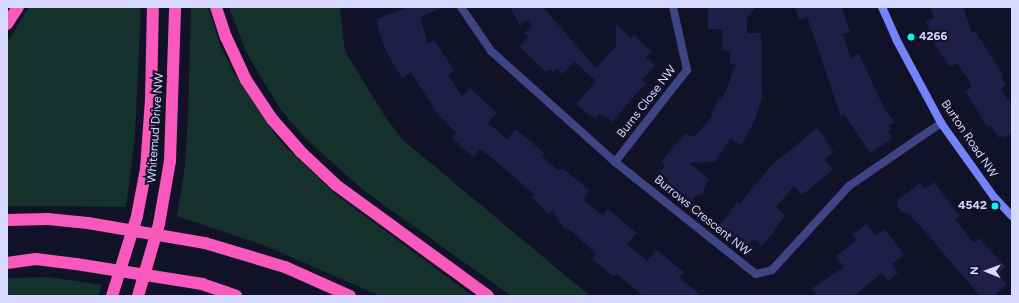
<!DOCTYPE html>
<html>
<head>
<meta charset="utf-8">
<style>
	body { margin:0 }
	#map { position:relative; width:1019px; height:303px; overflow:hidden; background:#111127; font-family:Figtree,sans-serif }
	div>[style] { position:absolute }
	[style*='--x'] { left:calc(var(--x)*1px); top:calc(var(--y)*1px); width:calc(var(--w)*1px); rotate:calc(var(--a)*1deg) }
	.green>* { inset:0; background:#14312c }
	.building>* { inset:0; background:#201d48 }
	.street>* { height:8px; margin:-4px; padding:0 4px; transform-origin:4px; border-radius:4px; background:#3e4584 }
	.secondary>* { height:8px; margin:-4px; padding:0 4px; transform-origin:4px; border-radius:4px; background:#7383fa }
	.highway>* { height:12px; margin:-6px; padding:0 6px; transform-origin:6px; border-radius:6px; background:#f958bc }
	.highway-bridge>* { height:12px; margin:-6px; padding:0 6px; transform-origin:6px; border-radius:6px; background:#f958bc }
	.dots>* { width:11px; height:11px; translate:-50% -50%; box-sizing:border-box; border:2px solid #111127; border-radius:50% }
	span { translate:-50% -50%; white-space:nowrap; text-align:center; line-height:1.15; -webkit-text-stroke:4px #111127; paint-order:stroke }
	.poi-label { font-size:12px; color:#d8d9fe; font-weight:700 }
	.left { translate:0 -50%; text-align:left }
	.right { translate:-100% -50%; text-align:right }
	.street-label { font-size:12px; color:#d8d9fe }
	.frame { position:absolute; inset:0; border:8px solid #d8d9fe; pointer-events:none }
	.north { position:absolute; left:967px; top:251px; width:40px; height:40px; -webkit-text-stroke:3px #111127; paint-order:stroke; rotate:271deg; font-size:11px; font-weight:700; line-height:16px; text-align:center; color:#d8d9fe }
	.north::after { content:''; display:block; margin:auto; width:14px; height:18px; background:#d8d9fe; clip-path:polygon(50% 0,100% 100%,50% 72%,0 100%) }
</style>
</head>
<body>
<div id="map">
	<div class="green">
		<i style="clip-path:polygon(29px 7px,141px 7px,135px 138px,126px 207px,7px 206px,7px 43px)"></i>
		<i style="clip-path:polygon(191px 7px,208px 7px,221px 47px,234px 73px,278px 139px,334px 193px,473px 296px,380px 296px,266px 246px,177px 216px,184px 174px,188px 118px)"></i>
		<i style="clip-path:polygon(229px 7px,340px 7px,345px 51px,386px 118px,403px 140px,590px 296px,511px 296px,363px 190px,303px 136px,280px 109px,246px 52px)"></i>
		<i style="clip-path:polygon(49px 277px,102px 285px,98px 296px,7px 296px,7px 278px)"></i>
	</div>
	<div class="building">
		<i style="clip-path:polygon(408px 7px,444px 7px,420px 17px,428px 44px,434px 40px,454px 70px,448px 75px,462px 96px,470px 88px,497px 113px,488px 123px,507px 139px,516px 129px,544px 153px,542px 156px,559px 171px,562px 168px,589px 190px,583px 200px,602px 215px,608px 209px,637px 233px,627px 244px,647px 261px,657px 250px,684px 272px,679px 277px,702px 296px,643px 296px,617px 274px,614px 277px,592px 259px,596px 254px,569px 229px,564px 228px,552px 210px,549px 214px,532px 198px,535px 195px,505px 169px,480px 149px,473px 157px,452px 138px,456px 133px,433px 109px,434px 108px,411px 73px,402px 78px,388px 55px,379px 32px,376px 19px)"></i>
		<i style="clip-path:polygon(510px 7px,543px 7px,596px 68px,616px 46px,616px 24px,631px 38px,634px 35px,651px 51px,646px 57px,655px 66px,642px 80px,646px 83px,612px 122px,603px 115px,599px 114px,595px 119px,576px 104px,596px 81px,575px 62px,562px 74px,557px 69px,553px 73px,550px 69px,546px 72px,519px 46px,528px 37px,524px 33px,532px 26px,527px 20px,520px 25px)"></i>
		<i style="clip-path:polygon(708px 7px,756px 7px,747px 17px,747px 33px,761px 33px,762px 98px,755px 120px,741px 145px,730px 139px,715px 162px,689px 163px,709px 179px,702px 194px,694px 197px,691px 202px,669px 186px,666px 181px,668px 179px,660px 172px,665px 166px,661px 162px,685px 133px,691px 137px,693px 135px,695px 136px,713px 115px,711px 114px,719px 98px,722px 100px,736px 64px,730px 64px,730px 51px,722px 50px,723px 29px,708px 29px)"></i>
		<i style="clip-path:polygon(795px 7px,842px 7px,850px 32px,843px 34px,851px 58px,859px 54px,884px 108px,895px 122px,889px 125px,891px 130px,888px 132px,892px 139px,870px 153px,844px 114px,841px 116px,807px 17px,799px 20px)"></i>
		<i style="clip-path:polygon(930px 7px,963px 7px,972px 33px,975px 31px,1004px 76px,1001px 77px,1006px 85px,1001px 89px,1012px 106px,1012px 133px,1004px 138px,1002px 135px,999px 138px,991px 126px,988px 128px,965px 91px,971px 88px,971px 84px,957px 63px,950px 67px,933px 41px,926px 21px,934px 18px)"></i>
		<i style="clip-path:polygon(817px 128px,834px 152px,825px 159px,833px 170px,802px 195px,794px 186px,776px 207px,785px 215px,773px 233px,762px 246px,754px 239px,744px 248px,718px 227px,737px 202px,739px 204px,773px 164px)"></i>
		<i style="clip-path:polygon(934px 182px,960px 216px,955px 219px,974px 243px,979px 238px,1006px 267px,998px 274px,1007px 284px,994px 296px,980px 296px,917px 222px,916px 223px,908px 213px,901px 212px,897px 206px,898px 200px,920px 183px,925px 189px)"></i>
		<i style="clip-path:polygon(867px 224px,875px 235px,885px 230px,904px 254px,892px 264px,898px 273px,888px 281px,882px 273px,854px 296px,817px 296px,812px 288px,844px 267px,836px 256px,857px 240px,853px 234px)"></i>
	</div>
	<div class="street">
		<i style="--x:461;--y:7;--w:53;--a:55.7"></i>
		<i style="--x:491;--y:51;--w:166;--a:41.8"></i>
		<i style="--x:615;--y:162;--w:180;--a:38.5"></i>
		<i style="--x:756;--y:274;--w:16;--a:-14"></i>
		<i style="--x:772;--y:270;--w:114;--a:-47.5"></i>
		<i style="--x:849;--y:186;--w:112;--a:-34.4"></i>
		<i style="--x:615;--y:162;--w:117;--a:-52"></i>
		<i style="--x:687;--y:70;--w:65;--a:-102.5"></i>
	</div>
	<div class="secondary">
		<i style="--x:882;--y:7;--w:35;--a:66"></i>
		<i style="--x:896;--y:39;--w:95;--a:61.8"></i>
		<i style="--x:941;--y:123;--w:91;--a:54.4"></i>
		<i style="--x:994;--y:197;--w:26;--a:47"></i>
	</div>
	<div class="highway">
		<i style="--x:216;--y:7;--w:32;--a:72"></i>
		<i style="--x:226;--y:37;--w:47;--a:65.1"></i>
		<i style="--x:246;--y:80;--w:47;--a:56.3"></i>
		<i style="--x:272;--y:119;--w:44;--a:48.7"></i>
		<i style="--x:301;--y:152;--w:48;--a:43.3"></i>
		<i style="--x:336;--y:185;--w:188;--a:36.1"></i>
		<i style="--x:7;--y:24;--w:20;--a:-57"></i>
		<i style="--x:7;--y:220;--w:41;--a:-1.4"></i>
		<i style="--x:48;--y:219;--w:40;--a:5.7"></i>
		<i style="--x:205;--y:243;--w:84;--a:16.7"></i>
		<i style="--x:285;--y:267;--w:71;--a:24"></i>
		<i style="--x:7;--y:263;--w:29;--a:-8"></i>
		<i style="--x:36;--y:259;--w:40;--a:7.1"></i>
		<i style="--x:202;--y:284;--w:36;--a:19"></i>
		<i style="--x:112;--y:296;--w:84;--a:-72.6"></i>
		<i style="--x:137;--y:216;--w:48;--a:-79.2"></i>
		<i style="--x:146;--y:169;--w:70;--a:-85.9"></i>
		<i style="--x:151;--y:99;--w:92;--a:-88.8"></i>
		<i style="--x:138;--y:296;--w:75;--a:-73.7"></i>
		<i style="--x:159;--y:224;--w:64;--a:-80.1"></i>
		<i style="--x:170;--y:161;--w:154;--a:-88.1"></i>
	</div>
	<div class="highway-bridge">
		<i style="--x:88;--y:223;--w:119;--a:9.7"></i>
		<i style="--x:76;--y:264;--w:128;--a:9"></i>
	</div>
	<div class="dots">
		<i style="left:911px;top:37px;background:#0cf6ec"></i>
		<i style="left:995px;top:206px;background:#0cf6ec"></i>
	</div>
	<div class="poi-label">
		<span class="left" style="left:919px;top:37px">4266</span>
		<span class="right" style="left:987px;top:206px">4542</span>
	</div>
	<div class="street-label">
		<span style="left:647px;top:102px;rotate:-52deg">Burns Close NW</span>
		<span style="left:156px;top:128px;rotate:-86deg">Whitemud Drive NW</span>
		<span style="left:969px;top:139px;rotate:56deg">Burton Road NW</span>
		<span style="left:702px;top:216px;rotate:39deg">Burrows Crescent NW</span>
	</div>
	<div class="frame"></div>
	<div class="north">N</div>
</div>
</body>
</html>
